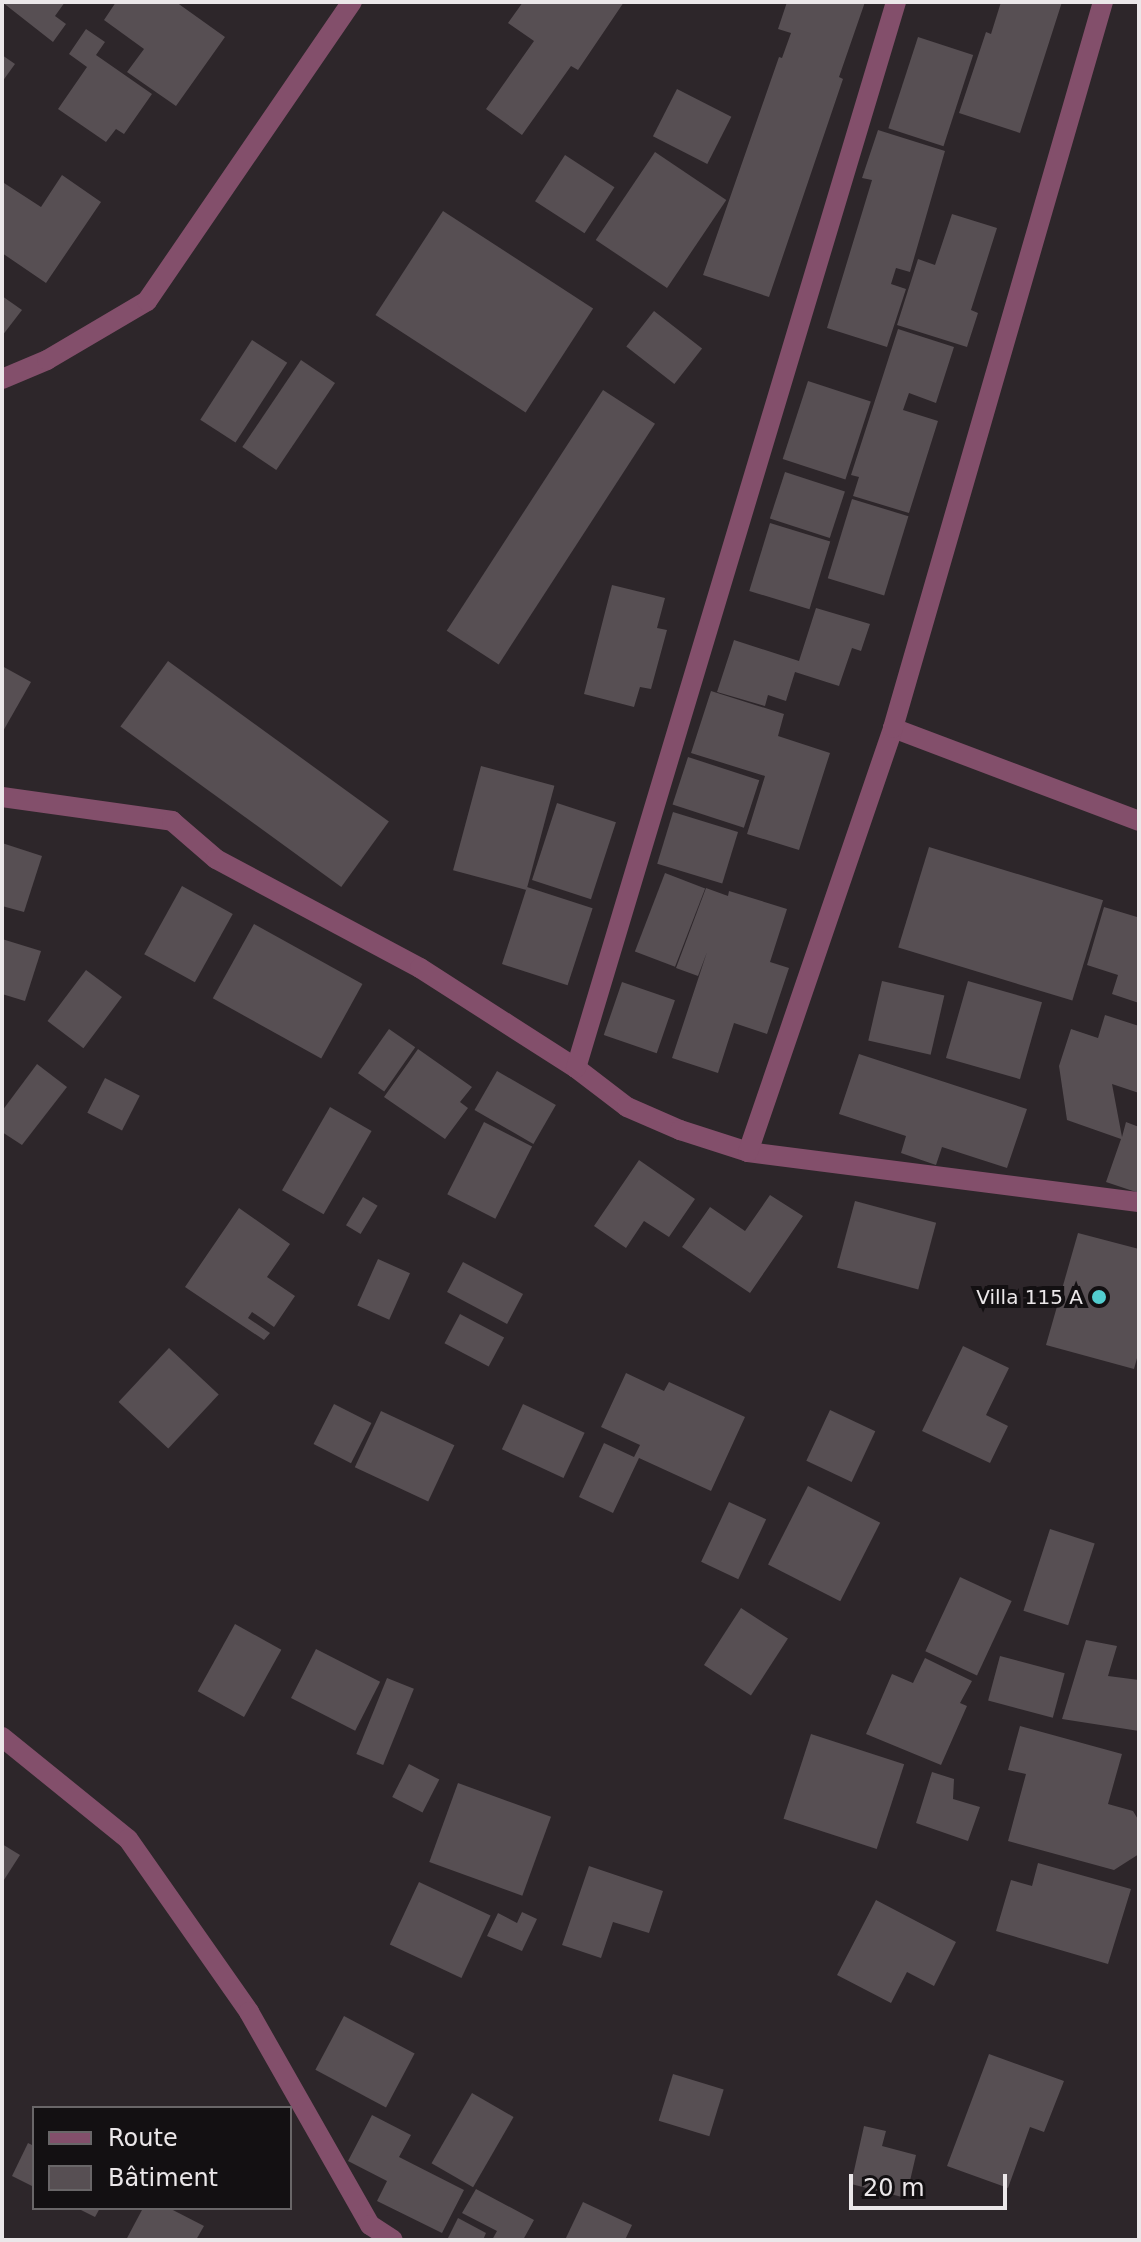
<!DOCTYPE html>
<html>
<head>
<meta charset="utf-8">
<style>
	body { margin:0 }
	#map { position:relative; width:1141px; height:2242px; overflow:hidden; background:#2d262a; font-family:"DejaVu Sans",sans-serif }
	div>[style] { position:absolute }
	[style*='--x'] { left:calc(var(--x)*1px); top:calc(var(--y)*1px); width:calc(var(--w)*1px); rotate:calc(var(--a)*1deg) }
	.building>* { inset:0; background:#574f53; transform-origin:0 0 }
	.minor>* { height:20px; margin:-10px; padding:0 10px; transform-origin:10px; border-radius:10px; background:#834f6b }
	.dots>* { width:22px; height:22px; translate:-50% -50%; box-sizing:border-box; border:4px solid #131012; border-radius:50% }
	span { translate:-50% -50%; white-space:nowrap; text-align:center; line-height:1.15; -webkit-text-stroke:8px #131012; paint-order:stroke }
	.poi-label { font-size:20px; color:#ebe7e9 }
	.right { translate:-100% -50%; text-align:right }
	.frame { position:absolute; inset:0; border:4px solid #ebe7e9; pointer-events:none }
	.legend { position:absolute; left:32px; top:2106px; width:260px; height:104px; box-sizing:border-box; background:#131012; border:2px solid #696668; margin:0; padding:10px 14px; list-style:none; font-size:24px; color:#ebe7e9 }
	.legend li { display:flex; align-items:center; gap:16px; height:40px }
	.legend b { width:40px; border:2px solid #696668 }
	.scale { position:absolute; left:849px; top:2174px; width:158px; height:36px; box-sizing:border-box; border:4px solid #ebe7e9; border-top:0; padding-left:10px; font-size:24px; line-height:28px; white-space:nowrap; color:#ebe7e9; -webkit-text-stroke:6px #131012; paint-order:stroke }
</style>
</head>
<body>
<div id="map">
	<div class="building">
		<i style="clip-path:polygon(2px 2px,65px 2px,55px 16px,66px 24px,53px 42px)"></i>
		<i style="clip-path:polygon(116px 2px,176px 2px,225px 37px,176px 106px,127px 72px,144px 49px,104px 20px)"></i>
		<i style="clip-path:polygon(523px 2px,624px 2px,578px 70px,571px 66px,522px 135px,486px 109px,534px 41px,508px 23px)"></i>
		<i style="clip-path:polygon(787px 2px,865px 2px,839px 77px,843px 79px,769px 297px,703px 275px,779px 57px,782px 58px,791px 33px,778px 29px)"></i>
		<i style="clip-path:polygon(1001px 2px,1062px 2px,1020px 133px,959px 113px,986px 32px,991px 34px)"></i>
		<i style="clip-path:polygon(86px 29px,105px 42px,96px 55px,152px 94px,124px 134px,116px 129px,106px 142px,58px 109px,87px 67px,69px 54px)"></i>
		<i style="left:918px;top:37px;width:58px;height:96px;rotate:18deg"></i>
		<i style="clip-path:polygon(2px 55px,15px 64px,2px 82px)"></i>
		<i style="left:677px;top:89px;width:61px;height:53px;rotate:27deg"></i>
		<i style="clip-path:polygon(878px 130px,945px 151px,910px 272px,896px 268px,891px 284px,906px 289px,887px 347px,827px 328px,872px 180px,862px 178px)"></i>
		<i style="left:655px;top:152px;width:86px;height:106px;rotate:34deg"></i>
		<i style="left:565px;top:155px;width:59px;height:55px;rotate:33deg"></i>
		<i style="clip-path:polygon(62px 175px,101px 202px,46px 283px,2px 253px,2px 186px,4px 183px,41px 207px)"></i>
		<i style="left:443px;top:211px;width:179px;height:124px;rotate:33deg"></i>
		<i style="clip-path:polygon(952px 214px,997px 228px,971px 310px,978px 313px,967px 347px,897px 325px,918px 259px,935px 265px)"></i>
		<i style="clip-path:polygon(2px 296px,22px 310px,2px 336px)"></i>
		<i style="left:654px;top:311px;width:61px;height:45px;rotate:38deg"></i>
		<i style="clip-path:polygon(898px 329px,954px 347px,936px 403px,909px 393px,903px 410px,938px 421px,909px 513px,853px 496px,859px 477px,851px 475px)"></i>
		<i style="left:252px;top:340px;width:42px;height:95px;rotate:33deg"></i>
		<i style="left:301px;top:360px;width:41px;height:105px;rotate:34deg"></i>
		<i style="left:808px;top:381px;width:66px;height:82px;rotate:18deg"></i>
		<i style="left:603px;top:390px;width:62px;height:287px;rotate:33deg"></i>
		<i style="left:785px;top:472px;width:63px;height:49px;rotate:18deg"></i>
		<i style="left:852px;top:499px;width:59px;height:83px;rotate:17deg"></i>
		<i style="left:770px;top:523px;width:63px;height:71px;rotate:17deg"></i>
		<i style="clip-path:polygon(612px 585px,665px 598px,657px 628px,667px 630px,651px 689px,640px 687px,634px 707px,584px 694px)"></i>
		<i style="clip-path:polygon(816px 608px,870px 624px,861px 651px,852px 648px,839px 686px,795px 672px,786px 701px,768px 695px,765px 706px,717px 692px,734px 640px,799px 661px)"></i>
		<i style="left:168px;top:661px;width:273px;height:81px;rotate:36deg"></i>
		<i style="clip-path:polygon(2px 666px,31px 682px,2px 733px)"></i>
		<i style="clip-path:polygon(711px 691px,784px 714px,778px 736px,830px 753px,799px 850px,747px 834px,765px 776px,691px 753px)"></i>
		<i style="left:688px;top:757px;width:75px;height:50px;rotate:18deg"></i>
		<i style="left:481px;top:766px;width:76px;height:108px;rotate:15deg"></i>
		<i style="left:557px;top:803px;width:62px;height:81px;rotate:18deg"></i>
		<i style="left:673px;top:812px;width:68px;height:54px;rotate:17deg"></i>
		<i style="clip-path:polygon(2px 843px,42px 856px,24px 912px,2px 906px)"></i>
		<i style="left:929px;top:847px;width:182px;height:105px;rotate:17deg"></i>
		<i style="left:665px;top:873px;width:43px;height:84px;rotate:21deg"></i>
		<i style="left:182px;top:886px;width:58px;height:78px;rotate:29deg"></i>
		<i style="left:527px;top:887px;width:69px;height:81px;rotate:18deg"></i>
		<i style="clip-path:polygon(706px 888px,728px 896px,729px 891px,787px 909px,770px 962px,789px 968px,767px 1034px,734px 1023px,718px 1073px,672px 1058px,707px 952px,698px 976px,676px 968px)"></i>
		<i style="clip-path:polygon(1104px 907px,1137px 917px,1139px 1003px,1112px 994px,1118px 975px,1087px 965px)"></i>
		<i style="left:254px;top:924px;width:124px;height:85px;rotate:29deg"></i>
		<i style="clip-path:polygon(2px 939px,41px 951px,25px 1001px,2px 994px)"></i>
		<i style="left:86px;top:970px;width:45px;height:64px;rotate:37deg"></i>
		<i style="left:882px;top:981px;width:64px;height:61px;rotate:13deg"></i>
		<i style="left:968px;top:981px;width:77px;height:80px;rotate:16deg"></i>
		<i style="left:622px;top:982px;width:56px;height:56px;rotate:19deg"></i>
		<i style="clip-path:polygon(1105px 1015px,1139px 1026px,1139px 1093px,1112px 1084px,1122px 1137px,1126px 1122px,1139px 1127px,1139px 1193px,1106px 1182px,1121px 1139px,1067px 1120px,1059px 1066px,1071px 1029px,1098px 1038px)"></i>
		<i style="left:389px;top:1029px;width:32px;height:54px;rotate:35deg"></i>
		<i style="clip-path:polygon(418px 1049px,472px 1087px,460px 1102px,468px 1108px,445px 1139px,384px 1097px)"></i>
		<i style="clip-path:polygon(859px 1054px,1027px 1109px,1007px 1168px,942px 1147px,936px 1165px,901px 1153px,906px 1136px,839px 1114px)"></i>
		<i style="clip-path:polygon(37px 1064px,67px 1087px,22px 1145px,2px 1132px,2px 1111px)"></i>
		<i style="left:497px;top:1071px;width:68px;height:45px;rotate:30deg"></i>
		<i style="left:105px;top:1078px;width:39px;height:39px;rotate:27deg"></i>
		<i style="left:330px;top:1107px;width:48px;height:96px;rotate:30deg"></i>
		<i style="left:484px;top:1122px;width:54px;height:81px;rotate:27deg"></i>
		<i style="clip-path:polygon(639px 1160px,695px 1199px,669px 1237px,644px 1221px,626px 1248px,594px 1226px)"></i>
		<i style="clip-path:polygon(770px 1195px,803px 1216px,750px 1293px,682px 1247px,710px 1207px,745px 1231px)"></i>
		<i style="left:363px;top:1197px;width:17px;height:33px;rotate:31deg"></i>
		<i style="left:855px;top:1201px;width:84px;height:69px;rotate:15deg"></i>
		<i style="clip-path:polygon(239px 1208px,290px 1244px,267px 1277px,295px 1296px,274px 1327px,252px 1312px,248px 1318px,270px 1333px,264px 1340px,185px 1287px)"></i>
		<i style="clip-path:polygon(1078px 1233px,1139px 1249px,1139px 1351px,1134px 1369px,1046px 1345px)"></i>
		<i style="left:378px;top:1259px;width:35px;height:51px;rotate:24deg"></i>
		<i style="left:463px;top:1262px;width:68px;height:34px;rotate:28deg"></i>
		<i style="left:460px;top:1314px;width:50px;height:33px;rotate:28deg"></i>
		<i style="clip-path:polygon(963px 1346px,1009px 1368px,986px 1415px,1008px 1426px,990px 1463px,922px 1431px)"></i>
		<i style="left:169px;top:1348px;width:68px;height:74px;rotate:43deg"></i>
		<i style="clip-path:polygon(626px 1373px,664px 1391px,669px 1382px,745px 1417px,711px 1491px,639px 1458px,613px 1513px,579px 1497px,604px 1443px,634px 1457px,640px 1445px,601px 1427px)"></i>
		<i style="left:334px;top:1404px;width:42px;height:45px;rotate:27deg"></i>
		<i style="left:523px;top:1404px;width:68px;height:50px;rotate:25deg"></i>
		<i style="left:830px;top:1410px;width:50px;height:56px;rotate:25deg"></i>
		<i style="left:381px;top:1411px;width:81px;height:62px;rotate:25deg"></i>
		<i style="left:808px;top:1486px;width:81px;height:88px;rotate:27deg"></i>
		<i style="left:729px;top:1502px;width:41px;height:66px;rotate:25deg"></i>
		<i style="left:1050px;top:1529px;width:47px;height:86px;rotate:18deg"></i>
		<i style="left:960px;top:1577px;width:57px;height:82px;rotate:25deg"></i>
		<i style="left:741px;top:1608px;width:56px;height:68px;rotate:33deg"></i>
		<i style="left:235px;top:1624px;width:53px;height:77px;rotate:29deg"></i>
		<i style="clip-path:polygon(1086px 1640px,1117px 1646px,1108px 1676px,1139px 1680px,1139px 1731px,1062px 1719px)"></i>
		<i style="left:316px;top:1649px;width:72px;height:55px;rotate:27deg"></i>
		<i style="left:1000px;top:1656px;width:67px;height:46px;rotate:15deg"></i>
		<i style="clip-path:polygon(925px 1658px,972px 1681px,960px 1703px,967px 1706px,941px 1765px,866px 1734px,892px 1674px,913px 1683px)"></i>
		<i style="left:387px;top:1678px;width:29px;height:82px;rotate:22deg"></i>
		<i style="clip-path:polygon(1020px 1726px,1122px 1754px,1108px 1804px,1133px 1811px,1139px 1821px,1139px 1854px,1114px 1870px,1008px 1841px,1026px 1774px,1008px 1770px)"></i>
		<i style="left:811px;top:1734px;width:98px;height:89px;rotate:18deg"></i>
		<i style="left:409px;top:1764px;width:34px;height:37px;rotate:27deg"></i>
		<i style="clip-path:polygon(932px 1772px,954px 1779px,953px 1799px,980px 1807px,968px 1841px,916px 1823px)"></i>
		<i style="left:458px;top:1783px;width:99px;height:84px;rotate:20deg"></i>
		<i style="clip-path:polygon(2px 1844px,20px 1855px,2px 1883px)"></i>
		<i style="clip-path:polygon(1038px 1863px,1131px 1889px,1108px 1964px,996px 1931px,1011px 1880px,1032px 1886px)"></i>
		<i style="clip-path:polygon(589px 1866px,663px 1891px,649px 1933px,613px 1922px,601px 1958px,562px 1945px)"></i>
		<i style="left:419px;top:1882px;width:79px;height:69px;rotate:25deg"></i>
		<i style="clip-path:polygon(876px 1900px,956px 1942px,934px 1986px,907px 1972px,891px 2003px,837px 1975px)"></i>
		<i style="clip-path:polygon(522px 1912px,537px 1919px,522px 1951px,487px 1936px,498px 1913px,517px 1923px)"></i>
		<i style="left:344px;top:2016px;width:80px;height:61px;rotate:28deg"></i>
		<i style="clip-path:polygon(989px 2054px,1064px 2081px,1044px 2132px,1030px 2127px,1008px 2188px,947px 2166px)"></i>
		<i style="left:673px;top:2074px;width:53px;height:49px;rotate:17deg"></i>
		<i style="left:472px;top:2093px;width:48px;height:81px;rotate:30deg"></i>
		<i style="clip-path:polygon(372px 2115px,411px 2135px,399px 2157px,464px 2190px,442px 2233px,377px 2201px,387px 2181px,348px 2161px)"></i>
		<i style="clip-path:polygon(864px 2126px,886px 2131px,882px 2146px,916px 2155px,906px 2198px,851px 2184px)"></i>
		<i style="clip-path:polygon(28px 2143px,34px 2146px,34px 2187px,12px 2176px)"></i>
		<i style="clip-path:polygon(476px 2189px,534px 2220px,523px 2240px,492px 2240px,497px 2231px,462px 2213px)"></i>
		<i style="clip-path:polygon(583px 2202px,632px 2225px,625px 2240px,565px 2240px)"></i>
		<i style="clip-path:polygon(77px 2208px,100px 2208px,95px 2217px)"></i>
		<i style="clip-path:polygon(143px 2208px,169px 2208px,204px 2226px,196px 2240px,126px 2240px)"></i>
		<i style="clip-path:polygon(458px 2218px,486px 2233px,483px 2240px,447px 2240px)"></i>
	</div>
	<div class="minor">
		<i style="--x:2;--y:379;--w:49;--a:-22.9"></i>
		<i style="--x:47;--y:360;--w:116;--a:-30.5"></i>
		<i style="--x:147;--y:301;--w:363;--a:-55.6"></i>
		<i style="--x:893;--y:728;--w:263;--a:20.7"></i>
		<i style="--x:2;--y:797;--w:172;--a:8"></i>
		<i style="--x:172;--y:821;--w:58;--a:40.8"></i>
		<i style="--x:216;--y:859;--w:231;--a:28.1"></i>
		<i style="--x:420;--y:968;--w:185;--a:32.7"></i>
		<i style="--x:576;--y:1068;--w:64;--a:37.4"></i>
		<i style="--x:627;--y:1107;--w:58;--a:23.5"></i>
		<i style="--x:680;--y:1130;--w:71;--a:17.9"></i>
		<i style="--x:748;--y:1152;--w:394;--a:7.3"></i>
		<i style="--x:576;--y:1068;--w:1113;--a:-73.29"></i>
		<i style="--x:748;--y:1152;--w:448;--a:-71.1"></i>
		<i style="--x:893;--y:728;--w:756;--a:-73.87"></i>
		<i style="--x:2;--y:1737;--w:162;--a:39"></i>
		<i style="--x:128;--y:1839;--w:211;--a:55"></i>
		<i style="--x:249;--y:2012;--w:245;--a:60.4"></i>
		<i style="--x:370;--y:2225;--w:27;--a:33"></i>
	</div>
	<div class="dots">
		<i style="left:1099px;top:1297px;background:#52cdcf"></i>
	</div>
	<div class="poi-label">
		<span class="right" style="left:1083px;top:1297px">Villa 115 A</span>
	</div>
	<div class="frame"></div>
	<ul class="legend">
	<li><b style="height:10px;background:#834f6b"></b>Route</li>
	<li><b style="height:22px;background:#574f53"></b>Bâtiment</li>
	</ul>
	<div class="scale">20 m</div>
</div>
</body>
</html>
